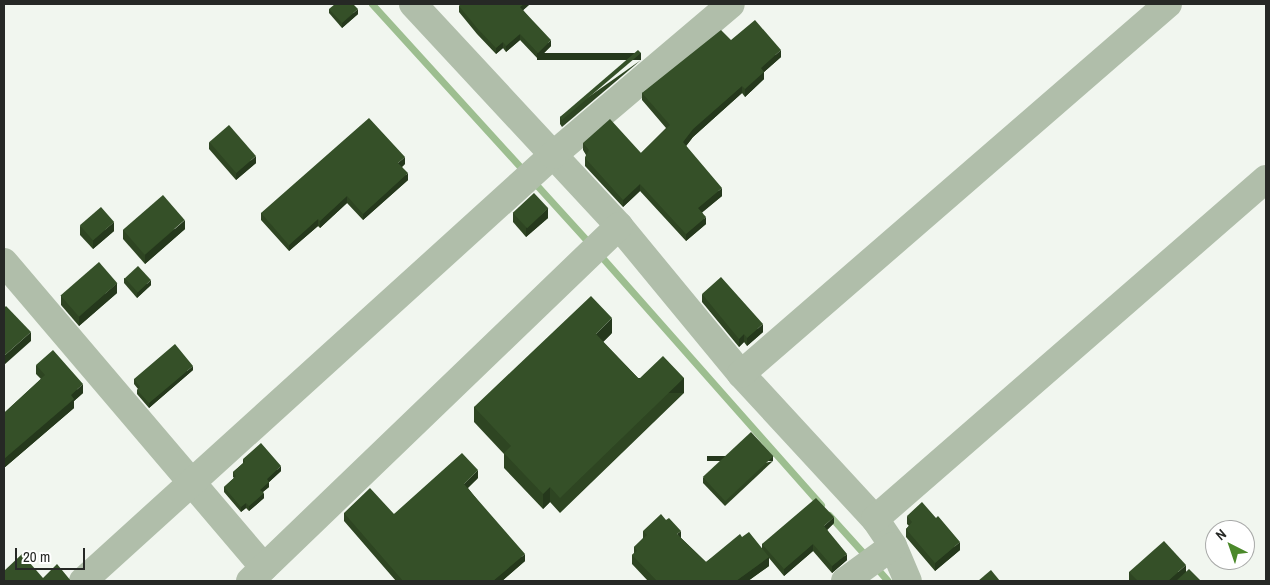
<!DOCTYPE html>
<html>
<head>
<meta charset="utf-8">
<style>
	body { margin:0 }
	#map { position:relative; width:1270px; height:585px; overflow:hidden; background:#f1f6ef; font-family:"Archivo Narrow",sans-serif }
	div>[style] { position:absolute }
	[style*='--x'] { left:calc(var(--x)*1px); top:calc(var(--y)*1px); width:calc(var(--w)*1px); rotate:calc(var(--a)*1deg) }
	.stream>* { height:7px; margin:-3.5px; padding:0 3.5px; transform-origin:3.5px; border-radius:3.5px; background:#9dbe90 }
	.minor>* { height:28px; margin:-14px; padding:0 14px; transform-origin:14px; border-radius:14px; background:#b0beaa }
	.wall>* { inset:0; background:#2e4522 }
	.shaded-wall>* { inset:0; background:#25381c; transform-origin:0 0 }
	.building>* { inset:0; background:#355028; transform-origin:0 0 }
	span { translate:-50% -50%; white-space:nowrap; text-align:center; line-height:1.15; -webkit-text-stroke:5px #fff; paint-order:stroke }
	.frame { position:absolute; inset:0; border:5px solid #262825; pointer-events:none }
	.north { position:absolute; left:1205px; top:520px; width:50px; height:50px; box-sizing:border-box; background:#fff; border:1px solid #a8a9a8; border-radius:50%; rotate:319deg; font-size:14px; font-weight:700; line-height:20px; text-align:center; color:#262825 }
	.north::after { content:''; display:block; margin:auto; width:18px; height:22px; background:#4b892a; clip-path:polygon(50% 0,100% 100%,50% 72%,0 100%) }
	.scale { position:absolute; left:15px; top:548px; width:70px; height:22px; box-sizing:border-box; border:2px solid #262825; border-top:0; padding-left:6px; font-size:15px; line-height:18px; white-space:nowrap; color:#262825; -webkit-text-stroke:4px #fff; paint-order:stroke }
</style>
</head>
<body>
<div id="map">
	<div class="stream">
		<i style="--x:372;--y:4;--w:227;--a:47.7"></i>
		<i style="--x:532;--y:180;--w:86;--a:47.8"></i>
		<i style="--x:599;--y:254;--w:335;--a:48.5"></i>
		<i style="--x:829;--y:515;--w:57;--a:47.9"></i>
		<i style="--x:874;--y:565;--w:21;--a:49"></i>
	</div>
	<div class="minor">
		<i style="--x:413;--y:4;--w:303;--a:47.1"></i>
		<i style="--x:619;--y:226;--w:192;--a:50.5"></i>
		<i style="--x:741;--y:374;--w:197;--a:47.3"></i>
		<i style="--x:875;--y:519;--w:32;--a:56"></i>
		<i style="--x:893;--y:546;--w:38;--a:67"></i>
		<i style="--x:4;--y:262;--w:401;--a:49.6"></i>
		<i style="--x:741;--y:374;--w:565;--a:-40.91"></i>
		<i style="--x:875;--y:519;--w:518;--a:-41.01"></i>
		<i style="--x:83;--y:581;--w:634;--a:-42.19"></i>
		<i style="--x:553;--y:155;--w:233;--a:-40.3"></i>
		<i style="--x:250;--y:581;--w:512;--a:-43.89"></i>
		<i style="--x:845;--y:581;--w:59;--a:-36.1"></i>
	</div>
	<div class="wall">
		<i style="clip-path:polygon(530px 4px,523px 10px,551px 46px,538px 59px,520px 40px,506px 52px,503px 48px,496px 54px,477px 34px,459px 12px,459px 6px)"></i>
		<i style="clip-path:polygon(329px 9px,358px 14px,342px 28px,329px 13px)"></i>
		<i style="clip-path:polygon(731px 40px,781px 57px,764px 72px,764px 79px,745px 97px,742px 93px,693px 137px,686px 146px,722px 196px,702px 212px,706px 224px,686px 241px,640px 191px,623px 207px,585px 166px,585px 158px,586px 155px,583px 150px,583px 143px,641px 153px,666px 128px,642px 100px,642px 93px)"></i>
		<i style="clip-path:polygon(641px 60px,562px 127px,560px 124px,560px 117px)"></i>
		<i style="clip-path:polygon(209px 142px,256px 163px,236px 180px,209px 149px)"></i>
		<i style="clip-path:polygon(405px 164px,402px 167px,408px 180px,363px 220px,347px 203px,320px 228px,318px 226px,289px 251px,261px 220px,261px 213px)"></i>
		<i style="clip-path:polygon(513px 213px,548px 218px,526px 237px,513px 222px)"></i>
		<i style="clip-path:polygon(80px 226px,114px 231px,93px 249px,80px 235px)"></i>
		<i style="clip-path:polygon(185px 229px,145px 264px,123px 239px,123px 230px)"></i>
		<i style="clip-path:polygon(124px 278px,151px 285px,137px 298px,124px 283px)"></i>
		<i style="clip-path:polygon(117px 293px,79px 326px,61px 305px,61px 296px)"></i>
		<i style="clip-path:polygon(702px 294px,763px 332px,747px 346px,744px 342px,739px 347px,702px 302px)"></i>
		<i style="clip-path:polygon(612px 333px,603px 342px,639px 379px,684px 393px,560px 513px,550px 502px,543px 509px,504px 468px,504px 454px,474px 422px,474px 407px)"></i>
		<i style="clip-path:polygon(36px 365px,83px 393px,74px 401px,74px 408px,4px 468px,4px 413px,41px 379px,36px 374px)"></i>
		<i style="clip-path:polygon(193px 370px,149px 408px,137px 394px,137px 390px,138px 389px,134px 384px,134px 379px)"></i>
		<i style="clip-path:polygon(243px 459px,281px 471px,269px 482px,269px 487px,263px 492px,264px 498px,249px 511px,246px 508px,241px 512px,224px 492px,224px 487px,234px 478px,233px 477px,233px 472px,243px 463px)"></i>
		<i style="clip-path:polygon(773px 461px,725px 506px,703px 483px,703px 478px)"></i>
		<i style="clip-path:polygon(478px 478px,468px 488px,525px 561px,502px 581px,396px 581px,344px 521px,344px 513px,394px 514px)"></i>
		<i style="clip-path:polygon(907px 516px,960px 550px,935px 571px,906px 537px,906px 529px,909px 526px,907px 524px)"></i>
		<i style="clip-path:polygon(834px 523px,827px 530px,847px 560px,832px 573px,813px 551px,784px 576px,769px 558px,769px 566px,748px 581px,648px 581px,632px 564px,632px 555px,634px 553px,634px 547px,643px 538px,643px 531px,681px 538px,706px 562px,742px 537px,762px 549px,762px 544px)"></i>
		<i style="clip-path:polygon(1129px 572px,1186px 572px,1201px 581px,1129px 581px)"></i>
	</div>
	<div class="shaded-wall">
		<i style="clip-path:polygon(524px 4px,530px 4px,520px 13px,520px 7px)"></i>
		<i style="clip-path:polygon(358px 9px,358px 14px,342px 28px,342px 23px)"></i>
		<i style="clip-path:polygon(520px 34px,520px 40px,506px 52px,506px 46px)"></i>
		<i style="clip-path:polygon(551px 40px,551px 46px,538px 59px,538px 53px)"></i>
		<i style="clip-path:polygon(503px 42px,503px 48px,496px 54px,496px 48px)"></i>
		<i style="clip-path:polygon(781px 50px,781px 57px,764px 72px,764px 79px,745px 97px,745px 89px,761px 68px)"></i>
		<i style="left:641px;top:53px;width:7px;height:104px;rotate:90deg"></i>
		<i style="clip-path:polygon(742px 86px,742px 93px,693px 137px,683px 150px,683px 142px,693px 129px)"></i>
		<i style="clip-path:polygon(256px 156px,256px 163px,236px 180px,236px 173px)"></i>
		<i style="clip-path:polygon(405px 157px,405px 164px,398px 170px,398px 163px)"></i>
		<i style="clip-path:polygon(408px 173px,408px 180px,363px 220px,363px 214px)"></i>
		<i style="clip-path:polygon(640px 184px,640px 191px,623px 207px,623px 200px)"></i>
		<i style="clip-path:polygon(722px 188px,722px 196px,698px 216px,698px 208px)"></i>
		<i style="clip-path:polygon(347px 196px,347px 203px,320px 228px,320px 221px)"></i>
		<i style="clip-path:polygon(548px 208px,548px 218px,526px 237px,526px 228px)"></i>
		<i style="clip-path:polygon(706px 217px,706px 224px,686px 241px,686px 234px)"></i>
		<i style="clip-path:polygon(318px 219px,318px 226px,289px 251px,289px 245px)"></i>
		<i style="clip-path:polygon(185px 220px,185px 229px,145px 264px,145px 255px)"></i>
		<i style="clip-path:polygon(114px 222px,114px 231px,93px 249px,93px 240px)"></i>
		<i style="clip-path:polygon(151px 280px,151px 285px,137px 298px,137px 293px)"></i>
		<i style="clip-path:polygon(117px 283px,117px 293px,79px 326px,79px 317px)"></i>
		<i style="clip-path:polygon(612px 318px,612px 333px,596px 349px,596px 334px)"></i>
		<i style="clip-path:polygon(763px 324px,763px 332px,747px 346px,747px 338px)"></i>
		<i style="clip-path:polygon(31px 332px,31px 341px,4px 365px,4px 356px)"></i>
		<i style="clip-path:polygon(744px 334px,744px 342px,739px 347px,739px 339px)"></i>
		<i style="clip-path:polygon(193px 366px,193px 370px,149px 408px,149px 403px)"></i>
		<i style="left:684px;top:378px;width:15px;height:173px;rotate:90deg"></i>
		<i style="clip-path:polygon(83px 384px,83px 393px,74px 401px,74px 408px,4px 468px,4px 459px,71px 395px)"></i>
		<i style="left:773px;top:456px;width:5px;height:66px;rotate:90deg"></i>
		<i style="clip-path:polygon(281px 466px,281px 471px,267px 484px,267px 479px)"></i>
		<i style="clip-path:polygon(478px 470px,478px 478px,464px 491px,464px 484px)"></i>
		<i style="clip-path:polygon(269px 482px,269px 487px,260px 494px,260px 490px)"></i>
		<i style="clip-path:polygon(550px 487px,550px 502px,543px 509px,543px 494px)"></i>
		<i style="clip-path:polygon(264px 493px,264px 498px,249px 511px,249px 506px)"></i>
		<i style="clip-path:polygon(246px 503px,246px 508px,241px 512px,241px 507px)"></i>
		<i style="clip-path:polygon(834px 517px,834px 523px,824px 533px,824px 526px)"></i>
		<i style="clip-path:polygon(681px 531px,681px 540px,677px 534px)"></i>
		<i style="clip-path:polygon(960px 542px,960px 550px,935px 571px,935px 563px)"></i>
		<i style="clip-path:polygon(813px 544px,813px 551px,784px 576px,784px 569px)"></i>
		<i style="clip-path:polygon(525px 554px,525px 561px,502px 581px,493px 581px)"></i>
		<i style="clip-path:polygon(847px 554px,847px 560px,832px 573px,832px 566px)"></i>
		<i style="clip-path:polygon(769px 557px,769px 566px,748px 581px,736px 581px)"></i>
		<i style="clip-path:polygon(1186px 565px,1186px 575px,1179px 581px,1168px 581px)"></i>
	</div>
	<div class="building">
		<i style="clip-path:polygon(335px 4px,353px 4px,358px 9px,342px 23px,329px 9px)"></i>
		<i style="clip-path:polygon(460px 4px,524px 4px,520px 7px,551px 40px,538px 53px,520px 34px,506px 46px,503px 42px,496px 48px,477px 28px,459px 6px)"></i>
		<i style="clip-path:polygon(755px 20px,781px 50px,761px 68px,764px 72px,745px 89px,742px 86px,693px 129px,683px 142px,722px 188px,698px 208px,706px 217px,686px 234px,640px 184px,623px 200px,585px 158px,589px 150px,583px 143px,610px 119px,641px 153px,670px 125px,642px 93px,721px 30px,731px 40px)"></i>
		<i style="clip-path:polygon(638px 50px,641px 53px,562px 120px,560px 117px)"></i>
		<i style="clip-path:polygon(369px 118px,405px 157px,398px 163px,408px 173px,363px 214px,347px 196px,320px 221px,318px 219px,289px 245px,261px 213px)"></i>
		<i style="left:229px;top:125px;width:41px;height:26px;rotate:49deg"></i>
		<i style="left:534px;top:193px;width:21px;height:29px;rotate:47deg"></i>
		<i style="left:163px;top:195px;width:33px;height:53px;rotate:49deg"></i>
		<i style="left:101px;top:207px;width:20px;height:28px;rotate:49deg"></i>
		<i style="left:99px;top:262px;width:28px;height:51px;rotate:49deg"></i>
		<i style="left:138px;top:266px;width:19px;height:18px;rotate:47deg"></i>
		<i style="clip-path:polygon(721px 277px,763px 324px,747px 338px,744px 334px,739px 339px,702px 294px)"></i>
		<i style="clip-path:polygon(591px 296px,612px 318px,596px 334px,639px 379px,663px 356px,684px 378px,560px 498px,550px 487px,543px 494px,504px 453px,511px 446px,474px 407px)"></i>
		<i style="clip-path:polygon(6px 306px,31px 332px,4px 356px,4px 308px)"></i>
		<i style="clip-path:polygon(175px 344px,193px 366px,149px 403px,137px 390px,140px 387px,134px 379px)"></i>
		<i style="clip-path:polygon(53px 350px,83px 384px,71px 395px,74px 399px,4px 459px,4px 413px,45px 375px,36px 365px)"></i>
		<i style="left:751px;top:432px;width:33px;height:66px;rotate:47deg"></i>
		<i style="clip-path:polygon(261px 443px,281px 466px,267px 479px,269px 482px,260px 490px,264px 493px,249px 506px,246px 503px,241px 507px,224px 487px,236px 476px,233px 472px,245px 462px,243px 459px)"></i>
		<i style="clip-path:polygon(462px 453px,478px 470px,464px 484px,525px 554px,493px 581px,403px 581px,344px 513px,370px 488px,394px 514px)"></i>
		<i style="clip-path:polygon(816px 498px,834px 517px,824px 526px,847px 554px,832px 566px,813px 544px,784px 569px,762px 544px)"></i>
		<i style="clip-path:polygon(922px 502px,936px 518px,938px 516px,960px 542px,935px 563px,906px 529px,912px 522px,907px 516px)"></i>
		<i style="clip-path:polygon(661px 514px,666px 520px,669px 518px,681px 531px,677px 534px,706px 562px,740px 534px,742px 537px,749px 532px,769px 557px,736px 581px,657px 581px,632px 555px,637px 551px,634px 547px,647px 535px,643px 531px)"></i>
		<i style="clip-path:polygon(1164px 541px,1186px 565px,1168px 581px,1138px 581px,1129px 572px)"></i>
		<i style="clip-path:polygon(22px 554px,43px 578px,57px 564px,71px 581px,4px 581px,4px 571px)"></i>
		<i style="clip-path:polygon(1189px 569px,1201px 581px,1176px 581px)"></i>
		<i style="clip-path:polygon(991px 570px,1000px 581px,978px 581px)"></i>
	</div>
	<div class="frame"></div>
	<div class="north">N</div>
	<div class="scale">20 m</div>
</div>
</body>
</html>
